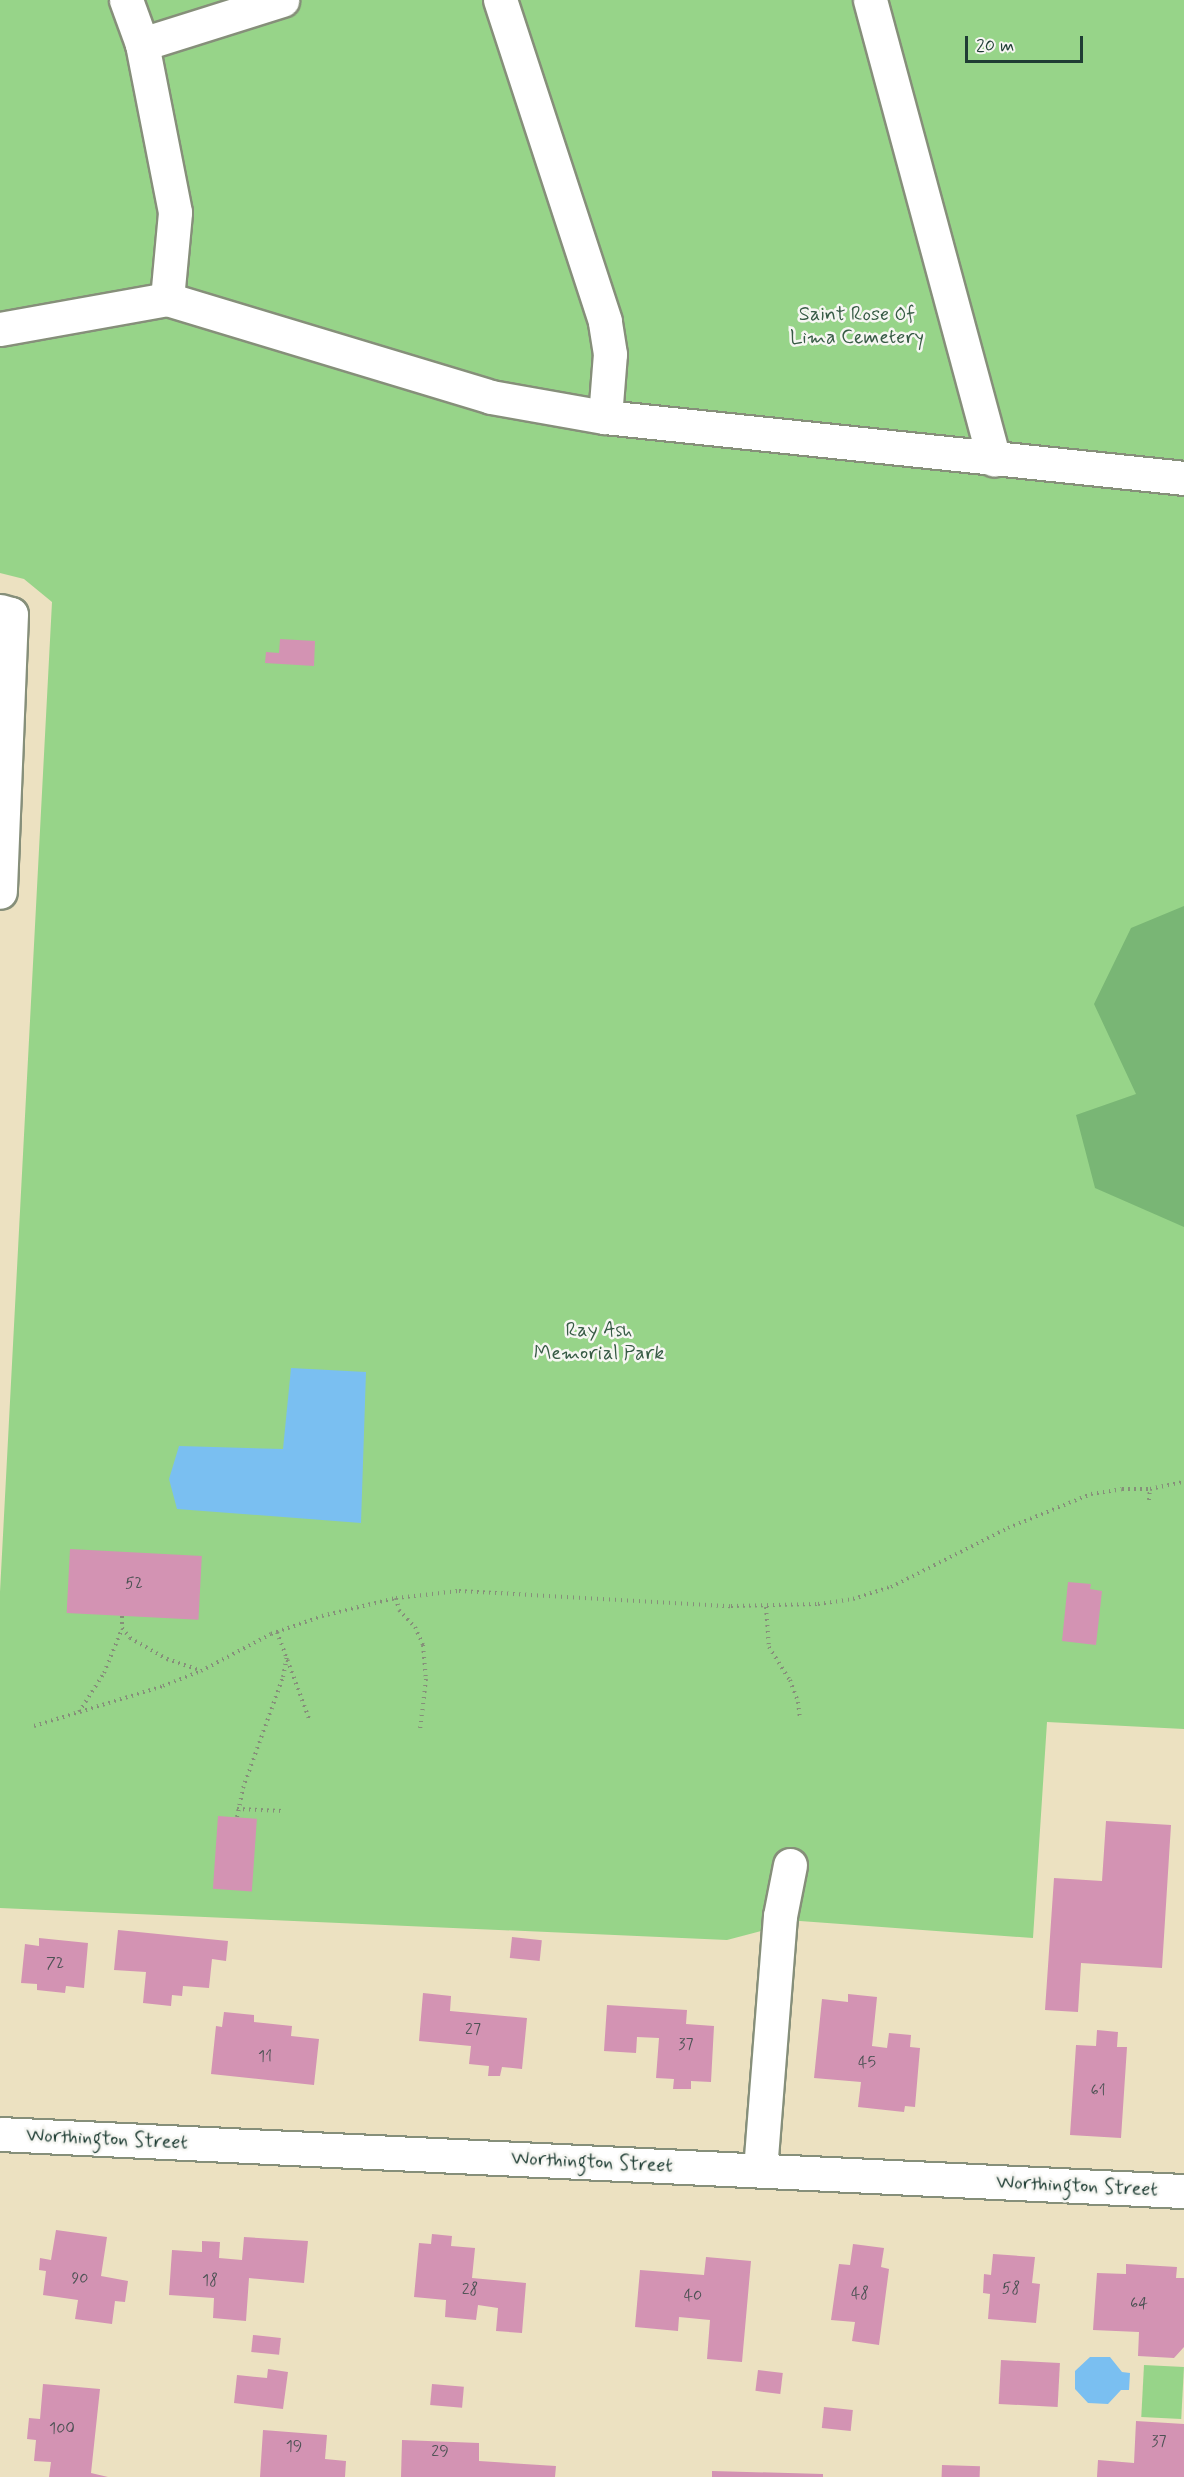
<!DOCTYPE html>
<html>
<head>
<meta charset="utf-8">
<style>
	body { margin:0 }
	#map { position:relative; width:1184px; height:2477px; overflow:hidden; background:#ece1c1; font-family:Mynerve,sans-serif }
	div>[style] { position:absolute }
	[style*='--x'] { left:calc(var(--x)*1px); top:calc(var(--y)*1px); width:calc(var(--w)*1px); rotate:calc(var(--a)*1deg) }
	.green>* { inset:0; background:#97d489; transform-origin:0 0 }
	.forest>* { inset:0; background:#79b675 }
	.water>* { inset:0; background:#7abff1 }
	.building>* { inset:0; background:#d393b3; transform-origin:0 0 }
	.path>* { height:4px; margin-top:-2px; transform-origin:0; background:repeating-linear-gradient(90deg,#868f7a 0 1.5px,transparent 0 6px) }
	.roads { filter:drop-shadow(2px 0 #868f7a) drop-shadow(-2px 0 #868f7a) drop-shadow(0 2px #868f7a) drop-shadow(0 -2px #868f7a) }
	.minor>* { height:33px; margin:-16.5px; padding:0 16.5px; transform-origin:16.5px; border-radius:16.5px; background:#fff }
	span { translate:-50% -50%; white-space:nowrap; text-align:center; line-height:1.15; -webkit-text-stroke:5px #f6f6f2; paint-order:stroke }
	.number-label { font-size:16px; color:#4c5254 }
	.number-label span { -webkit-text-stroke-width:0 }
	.park-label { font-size:20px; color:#375b45 }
	.street-label { font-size:20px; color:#1f3d34 }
	.scale { position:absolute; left:965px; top:36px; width:118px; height:27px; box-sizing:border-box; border:3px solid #1f3d34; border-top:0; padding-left:8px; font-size:18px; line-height:21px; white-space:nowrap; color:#1f3d34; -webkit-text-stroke:4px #f6f6f2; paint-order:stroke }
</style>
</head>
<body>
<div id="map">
	<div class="green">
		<i style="clip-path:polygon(0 0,1184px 0,1184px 1729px,1047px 1722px,1033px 1938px,800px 1921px,727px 1940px,0 1908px,0 1592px,52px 602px,24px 579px,0 573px)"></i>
		<i style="left:1144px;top:2365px;width:40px;height:52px;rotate:3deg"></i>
	</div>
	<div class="forest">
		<i style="clip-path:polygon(1184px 906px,1184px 1227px,1095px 1188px,1076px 1115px,1136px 1094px,1094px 1004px,1131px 928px)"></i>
	</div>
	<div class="water">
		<i style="clip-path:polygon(291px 1368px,366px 1372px,361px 1523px,177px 1509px,169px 1479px,179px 1446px,283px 1449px)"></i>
		<i style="clip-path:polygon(1090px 2357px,1110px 2357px,1122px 2372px,1130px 2373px,1129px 2390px,1121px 2390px,1108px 2404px,1088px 2403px,1075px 2389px,1075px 2371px)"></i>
	</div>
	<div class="building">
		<i style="clip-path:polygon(280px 639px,315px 641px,314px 666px,265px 663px,266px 652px,279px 653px)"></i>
		<i style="left:70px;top:1549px;width:132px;height:64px;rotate:3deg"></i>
		<i style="clip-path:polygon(1068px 1582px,1091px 1584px,1090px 1589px,1102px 1591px,1096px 1645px,1062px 1641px)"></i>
		<i style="left:218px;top:1816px;width:39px;height:73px;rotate:4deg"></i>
		<i style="clip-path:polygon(1106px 1821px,1171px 1825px,1162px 1968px,1081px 1963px,1078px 2012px,1045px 2010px,1054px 1878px,1102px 1881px)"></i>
		<i style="clip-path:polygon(118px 1930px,228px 1941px,226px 1961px,212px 1959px,209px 1988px,183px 1986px,182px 1996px,172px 1995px,171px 2006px,143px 2003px,146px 1972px,114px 1970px)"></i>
		<i style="left:512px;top:1937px;width:30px;height:21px;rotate:6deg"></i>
		<i style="clip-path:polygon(39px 1938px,88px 1943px,84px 1988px,66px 1986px,65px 1993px,37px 1990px,37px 1984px,21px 1983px,25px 1944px,39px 1946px)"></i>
		<i style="clip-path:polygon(423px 1993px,451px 1996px,450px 2011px,527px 2018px,522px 2069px,502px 2067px,500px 2076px,488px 2076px,489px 2066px,469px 2064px,471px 2046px,419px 2041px)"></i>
		<i style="clip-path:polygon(848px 1994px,877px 1997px,872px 2046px,887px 2048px,889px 2033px,911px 2035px,910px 2047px,920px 2048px,915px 2107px,905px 2106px,904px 2112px,858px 2107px,861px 2082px,814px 2078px,822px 1999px,848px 2002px)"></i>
		<i style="clip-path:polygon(607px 2005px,687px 2010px,686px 2024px,714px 2026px,711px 2082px,691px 2081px,691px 2089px,673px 2089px,674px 2079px,656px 2078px,659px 2038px,637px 2037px,636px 2053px,604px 2051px)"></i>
		<i style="clip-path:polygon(224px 2012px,254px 2015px,254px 2022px,292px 2026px,291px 2036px,319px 2039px,314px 2085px,211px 2074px,216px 2026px,222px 2027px)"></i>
		<i style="clip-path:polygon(1097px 2030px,1118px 2032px,1117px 2047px,1127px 2047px,1121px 2138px,1070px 2135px,1076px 2045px,1096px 2046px)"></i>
		<i style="clip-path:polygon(56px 2230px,107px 2237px,101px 2276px,128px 2281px,125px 2302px,115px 2301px,112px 2324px,75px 2319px,78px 2300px,43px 2295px,46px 2271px,39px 2270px,40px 2258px,51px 2260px)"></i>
		<i style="clip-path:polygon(432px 2234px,452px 2236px,451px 2246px,475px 2248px,472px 2278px,526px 2283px,522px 2333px,496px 2331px,498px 2308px,478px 2305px,476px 2320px,445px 2317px,446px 2300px,414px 2297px,419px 2243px,431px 2244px)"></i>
		<i style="clip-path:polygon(244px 2237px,308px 2241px,304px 2283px,249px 2278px,246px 2321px,213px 2318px,214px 2298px,169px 2295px,172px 2250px,202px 2252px,202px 2241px,220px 2242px,219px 2258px,242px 2260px)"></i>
		<i style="clip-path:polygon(853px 2244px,884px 2248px,881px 2267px,889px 2269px,879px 2345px,852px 2341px,855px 2322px,831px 2320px,839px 2264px,850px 2265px)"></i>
		<i style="clip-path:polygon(993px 2254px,1035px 2257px,1032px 2283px,1040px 2284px,1036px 2323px,988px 2319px,990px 2294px,983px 2293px,984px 2274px,991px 2275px)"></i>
		<i style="clip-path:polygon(706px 2257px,751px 2261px,742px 2362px,707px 2359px,710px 2320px,679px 2317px,678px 2331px,635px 2327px,640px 2270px,704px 2275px)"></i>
		<i style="clip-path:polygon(1126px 2264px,1177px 2267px,1176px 2278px,1184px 2278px,1184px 2347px,1174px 2358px,1138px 2356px,1139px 2332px,1093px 2330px,1097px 2273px,1126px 2274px)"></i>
		<i style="left:253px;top:2335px;width:28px;height:17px;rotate:6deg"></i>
		<i style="left:1001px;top:2360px;width:59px;height:44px;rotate:3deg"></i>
		<i style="clip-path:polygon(268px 2369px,288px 2372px,283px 2409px,234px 2403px,237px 2375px,267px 2378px)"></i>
		<i style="left:758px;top:2370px;width:25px;height:21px;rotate:7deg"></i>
		<i style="clip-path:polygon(43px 2384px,100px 2389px,91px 2473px,108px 2477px,49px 2477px,51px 2462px,34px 2461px,36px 2440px,27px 2439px,29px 2418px,40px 2419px)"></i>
		<i style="left:432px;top:2384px;width:32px;height:21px;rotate:5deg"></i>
		<i style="left:824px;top:2407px;width:29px;height:21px;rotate:6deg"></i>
		<i style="clip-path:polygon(1136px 2421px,1184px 2424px,1184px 2477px,1097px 2477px,1098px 2460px,1134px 2463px)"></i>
		<i style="clip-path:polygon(263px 2430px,327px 2435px,325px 2459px,346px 2461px,345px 2477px,260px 2477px)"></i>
		<i style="clip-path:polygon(402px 2440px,479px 2443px,479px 2461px,556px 2466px,555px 2477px,401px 2477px)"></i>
		<i style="left:942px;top:2465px;width:38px;height:12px;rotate:2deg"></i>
		<i style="clip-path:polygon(712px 2471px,823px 2474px,823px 2477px,712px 2477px)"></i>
	</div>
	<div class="path">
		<i style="--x:1149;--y:1500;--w:11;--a:-85"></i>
		<i style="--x:396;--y:1598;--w:12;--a:76"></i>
		<i style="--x:399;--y:1610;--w:23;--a:47"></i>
		<i style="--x:415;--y:1627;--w:20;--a:66"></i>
		<i style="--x:423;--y:1645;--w:34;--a:85"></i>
		<i style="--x:426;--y:1679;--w:51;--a:96.7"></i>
		<i style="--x:766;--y:1607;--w:40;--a:85.7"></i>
		<i style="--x:769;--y:1647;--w:39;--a:58"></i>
		<i style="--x:790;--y:1680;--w:23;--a:70"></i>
		<i style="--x:798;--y:1702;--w:17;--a:83"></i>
		<i style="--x:122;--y:1616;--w:12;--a:90"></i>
		<i style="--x:122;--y:1628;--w:13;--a:51"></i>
		<i style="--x:130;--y:1638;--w:43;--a:29.6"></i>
		<i style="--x:167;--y:1659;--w:36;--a:19"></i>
		<i style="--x:277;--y:1632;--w:95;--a:69.7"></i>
		<i style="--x:79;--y:1712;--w:46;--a:-57.3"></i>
		<i style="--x:104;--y:1673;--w:48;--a:-67.8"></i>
		<i style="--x:34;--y:1726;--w:135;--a:-17.2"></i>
		<i style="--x:163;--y:1686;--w:41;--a:-21.5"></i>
		<i style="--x:201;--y:1671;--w:79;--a:-27.9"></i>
		<i style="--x:271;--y:1634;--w:54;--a:-19.4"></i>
		<i style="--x:322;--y:1616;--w:76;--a:-13.7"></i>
		<i style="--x:396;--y:1598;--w:63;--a:-6.3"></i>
		<i style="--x:459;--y:1591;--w:272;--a:3.2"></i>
		<i style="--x:731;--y:1606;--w:87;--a:-1.3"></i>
		<i style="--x:818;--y:1604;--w:35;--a:-8"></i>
		<i style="--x:853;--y:1599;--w:40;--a:-18"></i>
		<i style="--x:891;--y:1587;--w:131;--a:-26.8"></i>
		<i style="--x:1008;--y:1528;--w:90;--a:-22.3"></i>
		<i style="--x:1091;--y:1494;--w:31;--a:-9"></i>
		<i style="--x:1122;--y:1489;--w:28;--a:0"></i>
		<i style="--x:1150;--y:1489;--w:35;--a:-12"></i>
		<i style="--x:237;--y:1809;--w:46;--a:2.5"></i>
		<i style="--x:237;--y:1817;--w:30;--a:-78"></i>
		<i style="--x:243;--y:1788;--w:118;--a:-70.2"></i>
		<i style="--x:283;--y:1677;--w:21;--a:-79"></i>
	</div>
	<div class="roads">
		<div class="minor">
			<i style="--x:126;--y:0;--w:47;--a:70"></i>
			<i style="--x:870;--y:0;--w:476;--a:74.9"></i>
			<i style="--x:167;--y:299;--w:87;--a:-84.7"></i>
			<i style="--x:175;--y:212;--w:171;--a:-101.1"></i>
			<i style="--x:142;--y:44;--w:147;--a:-17.4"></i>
			<i style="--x:0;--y:329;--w:170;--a:-10.2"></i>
			<i style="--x:167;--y:299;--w:338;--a:16.8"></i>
			<i style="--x:491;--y:397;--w:116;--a:10"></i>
			<i style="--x:605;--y:417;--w:63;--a:-85.5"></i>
			<i style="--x:610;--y:354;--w:33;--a:-99"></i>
			<i style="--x:605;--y:321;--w:338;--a:-108.1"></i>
			<i style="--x:605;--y:417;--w:582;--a:6.01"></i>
			<i style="--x:0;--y:611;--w:11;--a:15"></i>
			<i style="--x:11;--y:614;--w:278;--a:92.3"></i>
			<i style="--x:0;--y:2134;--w:1185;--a:2.76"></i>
			<i style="--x:760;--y:2170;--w:255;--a:-85.5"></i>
			<i style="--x:780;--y:1916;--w:52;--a:-78.9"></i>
		</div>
	</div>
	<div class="number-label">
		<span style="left:134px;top:1584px">52</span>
		<span style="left:55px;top:1964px">72</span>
		<span style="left:473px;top:2030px">27</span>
		<span style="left:686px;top:2045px">37</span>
		<span style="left:265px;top:2057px">11</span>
		<span style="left:867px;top:2063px">45</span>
		<span style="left:1098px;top:2091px">61</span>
		<span style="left:80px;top:2279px">90</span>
		<span style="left:210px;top:2281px">18</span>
		<span style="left:1011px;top:2289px">58</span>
		<span style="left:470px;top:2290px">28</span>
		<span style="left:860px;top:2294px">48</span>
		<span style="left:693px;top:2296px">40</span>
		<span style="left:1139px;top:2304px">64</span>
		<span style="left:62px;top:2429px">100</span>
		<span style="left:1159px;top:2442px">37</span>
		<span style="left:294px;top:2447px">19</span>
		<span style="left:440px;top:2452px">29</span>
	</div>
	<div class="park-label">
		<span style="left:857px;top:326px">Saint Rose Of<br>Lima Cemetery</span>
		<span style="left:599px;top:1342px">Ray Ash<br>Memorial Park</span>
	</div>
	<div class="street-label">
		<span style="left:107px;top:2139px;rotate:3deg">Worthington Street</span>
		<span style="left:592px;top:2162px;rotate:3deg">Worthington Street</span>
		<span style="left:1077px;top:2186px;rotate:3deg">Worthington Street</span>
	</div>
	<div class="scale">20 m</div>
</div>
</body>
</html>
